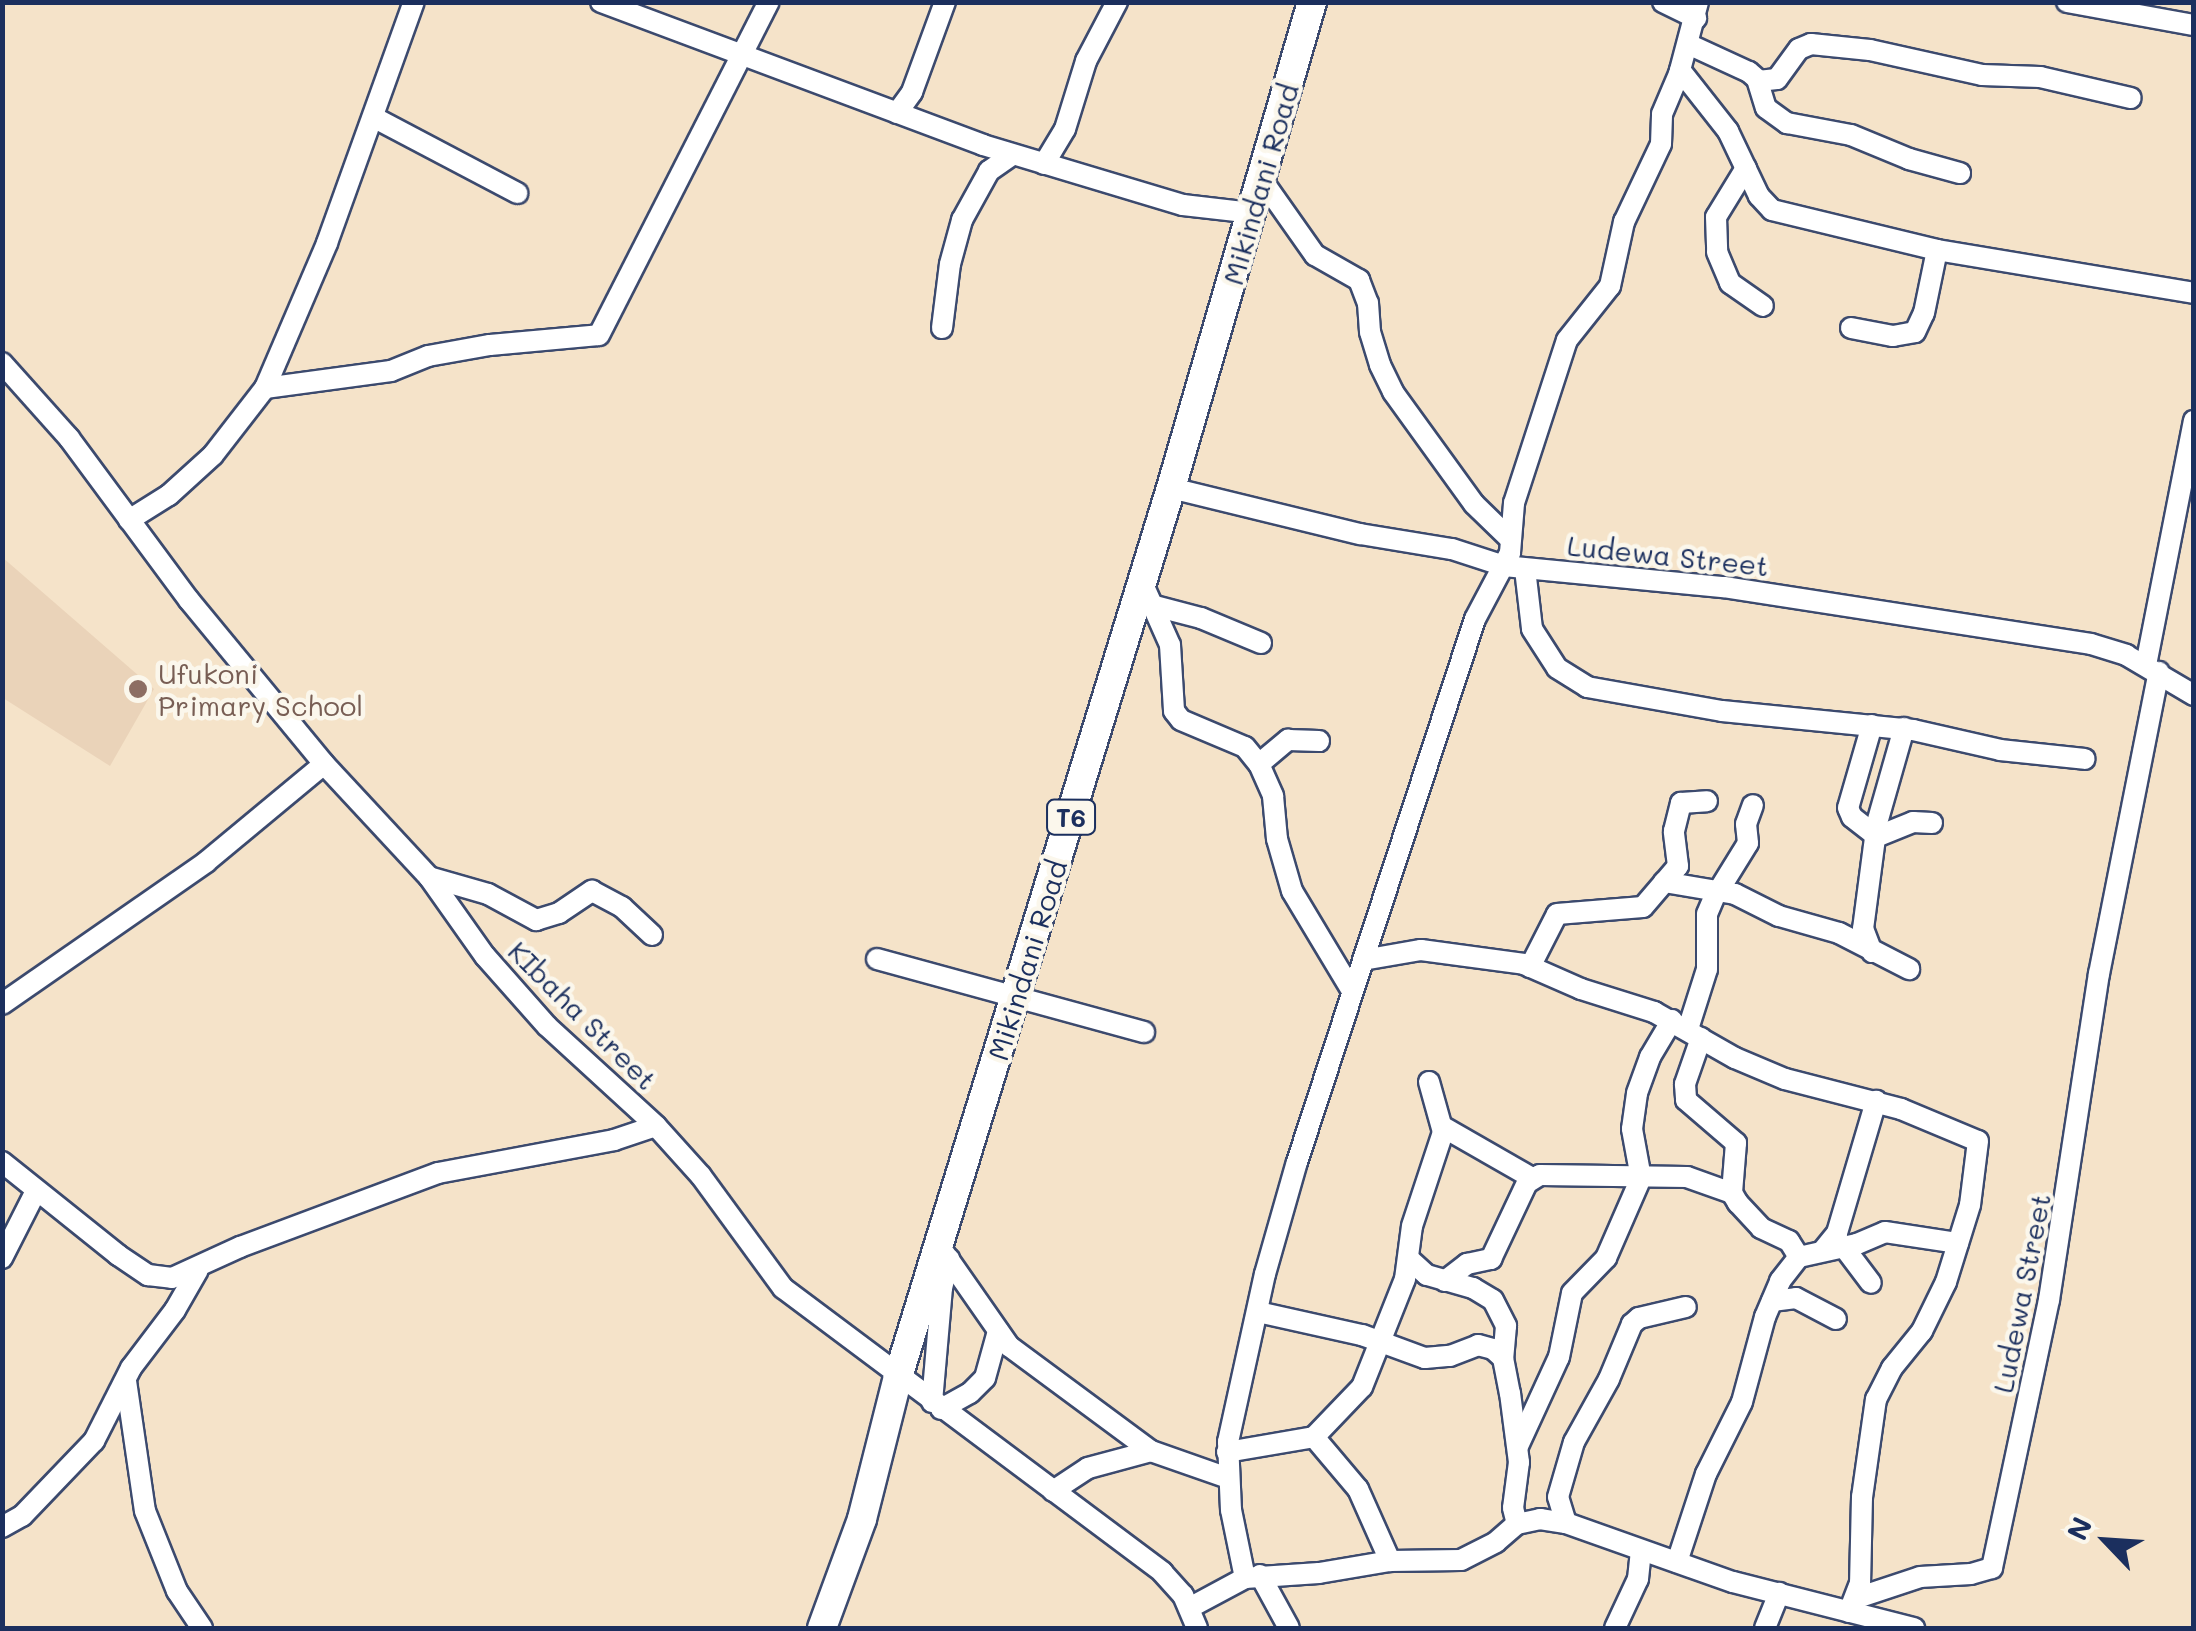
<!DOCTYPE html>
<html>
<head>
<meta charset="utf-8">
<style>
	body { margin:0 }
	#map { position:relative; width:2196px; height:1631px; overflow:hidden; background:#f5e3c9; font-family:Mali,sans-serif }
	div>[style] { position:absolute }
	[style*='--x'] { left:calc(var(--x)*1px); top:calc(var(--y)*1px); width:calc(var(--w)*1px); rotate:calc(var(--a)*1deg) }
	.built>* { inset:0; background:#ead3b9 }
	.roads { filter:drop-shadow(2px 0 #3c4a6e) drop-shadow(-2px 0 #3c4a6e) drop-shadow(0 2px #3c4a6e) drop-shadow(0 -2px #3c4a6e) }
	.minor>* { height:20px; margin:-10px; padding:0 10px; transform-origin:10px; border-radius:10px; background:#fff }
	.highway>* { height:28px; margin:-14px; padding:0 14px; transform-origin:14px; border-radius:14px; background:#fff }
	.dots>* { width:28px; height:28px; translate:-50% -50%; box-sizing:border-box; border:5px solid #fbf7ec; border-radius:50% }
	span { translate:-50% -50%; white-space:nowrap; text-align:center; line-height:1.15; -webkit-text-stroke:9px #fbf7ec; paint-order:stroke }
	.shield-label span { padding:2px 8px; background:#fbf7ec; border:2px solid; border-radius:8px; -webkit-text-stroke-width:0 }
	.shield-label { font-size:25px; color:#1b2f5e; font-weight:700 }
	.street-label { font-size:28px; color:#1b2f5e }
	.education-label { font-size:28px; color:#785e54 }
	.left { translate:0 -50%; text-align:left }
	.frame { position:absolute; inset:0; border:5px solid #1b2f5e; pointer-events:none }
	.north { position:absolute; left:2056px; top:1491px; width:100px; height:100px; -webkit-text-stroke:8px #fbf7ec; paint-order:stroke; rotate:295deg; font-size:28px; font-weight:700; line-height:40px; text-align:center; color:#1b2f5e }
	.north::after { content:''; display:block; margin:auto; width:35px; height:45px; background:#1b2f5e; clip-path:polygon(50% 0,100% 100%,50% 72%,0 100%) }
</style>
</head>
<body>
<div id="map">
	<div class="built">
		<i style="clip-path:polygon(2px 557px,154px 689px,110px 766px,3px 698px)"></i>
	</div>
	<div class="roads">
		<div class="minor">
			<i style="--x:601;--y:2;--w:408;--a:20.5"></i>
			<i style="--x:983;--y:145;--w:209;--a:16.7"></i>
			<i style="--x:1183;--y:205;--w:69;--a:6.6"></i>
			<i style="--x:1663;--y:2;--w:37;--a:26"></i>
			<i style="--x:2067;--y:2;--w:129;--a:10.3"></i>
			<i style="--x:1688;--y:44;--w:67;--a:24.7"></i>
			<i style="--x:1749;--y:72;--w:11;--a:41"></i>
			<i style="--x:1757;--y:79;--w:30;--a:73"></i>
			<i style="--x:1766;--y:108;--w:26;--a:36"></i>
			<i style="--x:1787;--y:123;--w:65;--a:10.6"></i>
			<i style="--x:1851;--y:135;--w:63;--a:22.5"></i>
			<i style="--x:1909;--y:159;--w:53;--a:15.4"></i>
			<i style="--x:1680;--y:70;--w:78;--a:51.8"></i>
			<i style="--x:1728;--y:131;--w:72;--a:64.5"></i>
			<i style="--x:1759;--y:196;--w:19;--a:47"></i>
			<i style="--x:1772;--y:210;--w:170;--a:13.6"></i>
			<i style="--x:1937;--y:250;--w:261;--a:9.5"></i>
			<i style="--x:1758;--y:81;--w:19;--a:-6"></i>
			<i style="--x:1777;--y:79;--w:37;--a:-54"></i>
			<i style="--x:1799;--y:49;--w:13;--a:-23"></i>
			<i style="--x:1811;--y:44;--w:59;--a:5.8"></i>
			<i style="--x:1870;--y:50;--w:115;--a:12.6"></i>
			<i style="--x:1982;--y:75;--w:58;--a:2"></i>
			<i style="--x:2040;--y:77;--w:93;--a:13"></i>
			<i style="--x:897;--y:113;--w:26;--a:-54"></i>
			<i style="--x:912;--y:92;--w:96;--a:-69.9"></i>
			<i style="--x:375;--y:118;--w:161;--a:27.8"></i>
			<i style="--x:1044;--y:164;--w:41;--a:-59"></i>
			<i style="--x:1065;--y:129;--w:71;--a:-72.8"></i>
			<i style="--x:1086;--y:61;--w:67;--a:-62.3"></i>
			<i style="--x:1746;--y:168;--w:57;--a:121.5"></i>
			<i style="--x:1716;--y:217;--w:35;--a:88"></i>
			<i style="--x:1717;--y:252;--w:34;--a:67"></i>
			<i style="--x:1730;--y:283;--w:40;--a:34.9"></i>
			<i style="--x:1262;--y:180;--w:92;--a:54.8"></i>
			<i style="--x:1315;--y:255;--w:51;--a:29.6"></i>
			<i style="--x:1359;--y:280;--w:25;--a:69"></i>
			<i style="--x:1368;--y:303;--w:29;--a:86"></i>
			<i style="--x:1370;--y:332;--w:34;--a:73"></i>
			<i style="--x:1380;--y:365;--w:30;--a:64"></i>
			<i style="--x:1393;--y:392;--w:138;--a:54.1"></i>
			<i style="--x:1474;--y:504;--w:49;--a:44.2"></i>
			<i style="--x:942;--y:328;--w:64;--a:-82.9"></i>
			<i style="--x:950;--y:264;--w:46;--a:-74.7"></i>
			<i style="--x:962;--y:220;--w:56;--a:-61.1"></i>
			<i style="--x:989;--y:171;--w:28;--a:-35"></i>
			<i style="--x:1851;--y:328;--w:43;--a:10.8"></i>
			<i style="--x:1893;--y:336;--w:22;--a:-10"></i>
			<i style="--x:1915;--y:332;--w:21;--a:-65"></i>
			<i style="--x:1924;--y:313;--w:64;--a:-78.3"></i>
			<i style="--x:2;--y:363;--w:101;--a:48.2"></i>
			<i style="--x:69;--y:438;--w:202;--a:53.5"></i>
			<i style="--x:189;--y:600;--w:212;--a:50.5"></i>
			<i style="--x:324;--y:764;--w:154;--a:47.1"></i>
			<i style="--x:429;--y:877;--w:97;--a:54.7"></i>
			<i style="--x:485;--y:956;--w:94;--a:48.5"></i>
			<i style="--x:547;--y:1026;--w:148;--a:42.5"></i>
			<i style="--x:656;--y:1126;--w:67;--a:48"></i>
			<i style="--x:701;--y:1176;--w:139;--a:53.8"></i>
			<i style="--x:783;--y:1288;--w:474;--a:36.8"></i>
			<i style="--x:1162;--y:1572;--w:31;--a:48"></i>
			<i style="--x:1183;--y:1595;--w:36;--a:67"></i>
			<i style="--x:265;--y:388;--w:127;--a:-7.7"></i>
			<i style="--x:391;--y:371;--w:40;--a:-22"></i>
			<i style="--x:428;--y:356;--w:63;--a:-10.1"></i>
			<i style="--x:490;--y:345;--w:109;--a:-5.2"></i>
			<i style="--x:599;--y:335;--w:374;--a:-63"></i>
			<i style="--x:1171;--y:488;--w:195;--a:13.7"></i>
			<i style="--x:1360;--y:534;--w:93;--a:9.3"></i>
			<i style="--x:1452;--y:549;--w:55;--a:18.1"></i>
			<i style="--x:1504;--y:566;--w:221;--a:5.5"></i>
			<i style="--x:1724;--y:587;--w:371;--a:8.8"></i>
			<i style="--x:2091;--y:644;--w:37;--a:17"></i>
			<i style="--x:2126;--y:655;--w:79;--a:30.5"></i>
			<i style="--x:129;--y:520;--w:47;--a:-32"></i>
			<i style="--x:169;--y:495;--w:59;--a:-42.3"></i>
			<i style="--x:213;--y:455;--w:85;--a:-52.2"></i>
			<i style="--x:265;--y:388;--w:158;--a:-66.8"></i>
			<i style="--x:327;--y:243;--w:256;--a:-70.2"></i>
			<i style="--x:1525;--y:569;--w:60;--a:83.3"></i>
			<i style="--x:1532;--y:629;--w:46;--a:57.3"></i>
			<i style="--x:1557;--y:668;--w:36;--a:32"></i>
			<i style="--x:1587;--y:687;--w:137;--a:10.1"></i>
			<i style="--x:1722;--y:711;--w:192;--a:5.7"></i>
			<i style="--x:1913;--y:730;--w:89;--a:12.9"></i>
			<i style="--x:2000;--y:750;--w:85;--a:6"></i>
			<i style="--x:1142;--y:582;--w:69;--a:66"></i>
			<i style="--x:1170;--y:645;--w:66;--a:86.5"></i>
			<i style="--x:1174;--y:711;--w:11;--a:52"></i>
			<i style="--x:1181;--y:720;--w:69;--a:22.9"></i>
			<i style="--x:1245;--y:747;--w:22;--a:51"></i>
			<i style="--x:1259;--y:764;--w:35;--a:66"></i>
			<i style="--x:1273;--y:796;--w:43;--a:84.7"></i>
			<i style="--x:1277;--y:839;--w:54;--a:73.9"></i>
			<i style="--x:1292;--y:891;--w:117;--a:59"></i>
			<i style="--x:1151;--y:605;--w:52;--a:14.6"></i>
			<i style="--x:1201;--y:618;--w:65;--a:22.6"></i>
			<i style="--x:2146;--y:665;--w:249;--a:-78.9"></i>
			<i style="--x:1872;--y:725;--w:86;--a:106.1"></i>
			<i style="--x:1848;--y:808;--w:10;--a:66"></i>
			<i style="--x:1852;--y:817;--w:29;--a:38"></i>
			<i style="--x:1259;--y:764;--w:38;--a:-40"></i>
			<i style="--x:1288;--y:740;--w:31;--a:2"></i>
			<i style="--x:1876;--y:837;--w:40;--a:-22"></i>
			<i style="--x:1913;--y:822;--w:19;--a:3"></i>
			<i style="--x:429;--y:877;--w:61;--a:16.1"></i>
			<i style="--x:488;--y:894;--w:55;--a:28.4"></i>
			<i style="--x:536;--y:920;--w:24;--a:-17"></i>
			<i style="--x:559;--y:913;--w:40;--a:-34"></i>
			<i style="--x:592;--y:891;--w:34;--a:28"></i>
			<i style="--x:622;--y:907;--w:41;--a:43"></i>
			<i style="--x:1664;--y:882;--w:72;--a:9.6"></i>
			<i style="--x:1735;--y:894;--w:49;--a:26.6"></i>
			<i style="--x:1779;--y:916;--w:62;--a:15.8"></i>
			<i style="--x:1839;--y:933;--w:79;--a:27.2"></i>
			<i style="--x:1719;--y:890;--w:55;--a:-58.3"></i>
			<i style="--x:1748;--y:843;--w:19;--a:-96"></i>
			<i style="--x:1746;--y:824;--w:20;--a:-70"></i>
			<i style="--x:1872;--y:952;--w:25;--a:-111"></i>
			<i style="--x:1863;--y:929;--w:107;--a:-82.5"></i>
			<i style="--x:1877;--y:823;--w:99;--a:-74.1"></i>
			<i style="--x:877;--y:959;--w:277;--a:15.3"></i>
			<i style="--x:1363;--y:960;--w:59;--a:-9.8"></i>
			<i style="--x:1421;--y:950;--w:104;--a:7.7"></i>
			<i style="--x:1524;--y:964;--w:62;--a:23.7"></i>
			<i style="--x:1581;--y:989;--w:77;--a:17.5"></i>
			<i style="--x:1654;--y:1012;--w:93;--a:29.6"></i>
			<i style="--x:1735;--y:1058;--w:54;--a:22.8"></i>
			<i style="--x:1785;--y:1079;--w:120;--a:14.5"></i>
			<i style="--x:1901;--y:1109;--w:83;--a:22.6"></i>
			<i style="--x:1978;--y:1141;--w:64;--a:97.1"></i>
			<i style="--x:1970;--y:1205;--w:81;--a:107.3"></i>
			<i style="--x:1946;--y:1282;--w:55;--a:116.1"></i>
			<i style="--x:1922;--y:1331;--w:48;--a:129"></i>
			<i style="--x:1892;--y:1368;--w:35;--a:117"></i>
			<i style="--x:1876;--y:1399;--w:99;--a:98.1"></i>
			<i style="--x:1862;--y:1497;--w:86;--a:91.3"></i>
			<i style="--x:1860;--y:1583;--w:31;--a:111"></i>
			<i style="--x:1530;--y:967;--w:59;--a:-63"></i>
			<i style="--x:1557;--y:914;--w:86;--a:-4.7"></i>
			<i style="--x:1643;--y:907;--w:54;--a:-49.5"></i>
			<i style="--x:1678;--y:866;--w:35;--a:-97"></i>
			<i style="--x:1674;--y:831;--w:29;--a:-76"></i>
			<i style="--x:1681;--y:803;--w:26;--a:-4"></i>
			<i style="--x:2;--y:1004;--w:249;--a:-34.8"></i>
			<i style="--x:206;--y:862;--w:153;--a:-39.7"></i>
			<i style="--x:1688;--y:1029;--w:63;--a:-72.4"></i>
			<i style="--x:1707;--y:969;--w:55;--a:-90"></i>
			<i style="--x:1707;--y:914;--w:26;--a:-67"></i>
			<i style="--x:1701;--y:1038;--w:49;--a:109.2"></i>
			<i style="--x:1685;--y:1084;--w:16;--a:86"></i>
			<i style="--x:1686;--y:1100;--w:66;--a:40.7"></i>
			<i style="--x:1736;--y:1143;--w:50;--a:94.6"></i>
			<i style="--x:1732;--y:1193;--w:12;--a:59"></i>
			<i style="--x:1738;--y:1203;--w:34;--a:47"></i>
			<i style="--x:1761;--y:1228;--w:31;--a:25"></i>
			<i style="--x:1789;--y:1241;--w:19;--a:58"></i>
			<i style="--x:1443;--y:1127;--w:103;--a:29.8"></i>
			<i style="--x:2;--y:1162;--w:149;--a:38.7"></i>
			<i style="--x:118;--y:1255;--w:36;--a:34"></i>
			<i style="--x:148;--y:1275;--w:24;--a:7"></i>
			<i style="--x:172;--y:1278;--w:75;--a:-24.5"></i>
			<i style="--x:240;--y:1247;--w:211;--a:-20.5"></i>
			<i style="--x:438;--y:1173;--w:179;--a:-10.6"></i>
			<i style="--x:614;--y:1140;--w:44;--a:-18.4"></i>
			<i style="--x:1843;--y:1246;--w:46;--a:52.9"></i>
			<i style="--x:940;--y:1247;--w:121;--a:55.1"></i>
			<i style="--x:1009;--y:1346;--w:177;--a:36.5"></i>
			<i style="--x:1151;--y:1451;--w:82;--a:19.3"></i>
			<i style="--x:1824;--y:1249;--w:21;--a:-51"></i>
			<i style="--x:1837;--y:1233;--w:138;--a:-73.5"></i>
			<i style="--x:2;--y:1258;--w:75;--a:-63.1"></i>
			<i style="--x:1409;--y:1259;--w:24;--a:42"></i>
			<i style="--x:1427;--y:1275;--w:48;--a:15.8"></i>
			<i style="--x:1473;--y:1288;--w:23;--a:31"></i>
			<i style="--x:1493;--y:1300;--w:29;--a:63"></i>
			<i style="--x:1506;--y:1326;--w:32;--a:95"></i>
			<i style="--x:1445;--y:1281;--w:28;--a:-38"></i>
			<i style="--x:1467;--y:1264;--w:25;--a:-12"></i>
			<i style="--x:1491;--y:1259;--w:84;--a:-64.7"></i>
			<i style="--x:1527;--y:1183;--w:15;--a:-32"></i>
			<i style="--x:1540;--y:1175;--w:147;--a:0.8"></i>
			<i style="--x:1687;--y:1177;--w:48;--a:19.6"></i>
			<i style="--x:1772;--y:1301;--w:24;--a:-7"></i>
			<i style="--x:1796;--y:1298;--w:45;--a:27.7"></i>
			<i style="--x:1258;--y:1312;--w:107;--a:12.5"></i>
			<i style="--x:1362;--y:1335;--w:67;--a:20.1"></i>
			<i style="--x:1425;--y:1358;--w:25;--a:-5"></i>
			<i style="--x:1450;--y:1356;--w:30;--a:-21"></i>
			<i style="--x:1478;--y:1345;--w:16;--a:15"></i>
			<i style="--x:1493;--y:1349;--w:13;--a:42"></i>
			<i style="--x:1503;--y:1358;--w:36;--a:79"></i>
			<i style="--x:1510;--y:1393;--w:70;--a:82.6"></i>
			<i style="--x:1519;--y:1462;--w:46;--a:97.4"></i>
			<i style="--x:1513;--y:1508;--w:16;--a:76"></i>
			<i style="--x:126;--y:1381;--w:131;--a:81.7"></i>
			<i style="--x:145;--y:1511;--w:86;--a:68.2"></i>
			<i style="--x:177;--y:1591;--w:45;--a:56"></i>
			<i style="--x:932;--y:1402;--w:114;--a:-85"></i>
			<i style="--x:942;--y:1288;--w:30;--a:-76"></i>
			<i style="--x:941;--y:1409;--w:33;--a:-29"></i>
			<i style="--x:970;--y:1393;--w:21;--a:-45"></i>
			<i style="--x:985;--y:1378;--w:49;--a:-74.5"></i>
			<i style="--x:1314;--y:1437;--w:68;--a:49.8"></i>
			<i style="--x:1358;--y:1489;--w:79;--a:66"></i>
			<i style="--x:1518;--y:1446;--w:98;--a:-65.3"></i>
			<i style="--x:1559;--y:1357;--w:65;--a:-78.5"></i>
			<i style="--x:1572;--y:1293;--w:49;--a:-45.8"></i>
			<i style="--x:1606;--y:1258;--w:87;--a:-66.4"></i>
			<i style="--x:1641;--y:1178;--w:50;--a:-100.4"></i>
			<i style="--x:1632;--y:1129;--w:36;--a:-82"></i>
			<i style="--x:1637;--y:1093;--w:38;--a:-70"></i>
			<i style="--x:1650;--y:1057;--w:43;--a:-59.3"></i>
			<i style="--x:1227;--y:1452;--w:88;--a:-9.8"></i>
			<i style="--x:1314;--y:1437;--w:69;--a:-46.2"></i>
			<i style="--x:1362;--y:1387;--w:116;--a:-68.3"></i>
			<i style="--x:1405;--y:1279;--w:53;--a:-82.5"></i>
			<i style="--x:1412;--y:1226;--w:99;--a:-71.7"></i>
			<i style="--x:1443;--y:1132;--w:52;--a:-105.6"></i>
			<i style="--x:1053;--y:1491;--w:42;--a:-33.3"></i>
			<i style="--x:1088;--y:1468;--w:65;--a:-15.1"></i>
			<i style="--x:1566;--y:1523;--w:27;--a:-107"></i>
			<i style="--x:1558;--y:1497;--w:57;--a:-73.8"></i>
			<i style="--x:1574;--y:1442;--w:72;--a:-60.9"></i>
			<i style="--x:1609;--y:1379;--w:60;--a:-67.3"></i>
			<i style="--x:1632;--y:1324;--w:9;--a:-41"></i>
			<i style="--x:1639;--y:1318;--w:48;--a:-13.2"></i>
			<i style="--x:2;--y:1527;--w:23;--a:-29"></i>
			<i style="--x:22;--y:1516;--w:104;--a:-46.2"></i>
			<i style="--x:94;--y:1441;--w:82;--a:-63.1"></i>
			<i style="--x:131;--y:1368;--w:73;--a:-52.8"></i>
			<i style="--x:175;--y:1310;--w:46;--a:-60.1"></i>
			<i style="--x:1677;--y:1562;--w:93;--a:-71.8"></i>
			<i style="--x:1706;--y:1474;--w:80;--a:-63.4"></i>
			<i style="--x:1742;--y:1402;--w:88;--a:-74.9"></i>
			<i style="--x:1765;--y:1317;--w:39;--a:-67"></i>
			<i style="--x:1780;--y:1281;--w:31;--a:-52"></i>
			<i style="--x:1799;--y:1257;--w:59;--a:-12.6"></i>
			<i style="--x:1857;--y:1244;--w:30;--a:-23"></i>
			<i style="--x:1885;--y:1232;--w:74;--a:8.6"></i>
			<i style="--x:1260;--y:1575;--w:60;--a:61.3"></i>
			<i style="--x:1245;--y:1578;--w:69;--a:-101.6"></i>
			<i style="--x:1231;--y:1510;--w:68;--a:-92.5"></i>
			<i style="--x:1228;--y:1442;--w:172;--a:-77.6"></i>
			<i style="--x:1265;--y:1274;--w:116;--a:-74.1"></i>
			<i style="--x:1297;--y:1162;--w:571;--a:-71.85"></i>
			<i style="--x:1475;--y:619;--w:75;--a:-62.1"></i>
			<i style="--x:1510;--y:553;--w:50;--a:-85.4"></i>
			<i style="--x:1514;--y:503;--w:171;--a:-72"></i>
			<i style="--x:1567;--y:340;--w:69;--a:-51.5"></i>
			<i style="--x:1610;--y:286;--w:66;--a:-77.7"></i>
			<i style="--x:1624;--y:222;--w:86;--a:-64.6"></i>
			<i style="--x:1661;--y:144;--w:30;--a:-88"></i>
			<i style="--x:1662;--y:114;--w:43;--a:-67"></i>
			<i style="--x:1679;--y:74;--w:74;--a:-75.2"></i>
			<i style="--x:1857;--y:1598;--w:66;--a:-18.4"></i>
			<i style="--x:1920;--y:1577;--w:51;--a:-3.4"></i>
			<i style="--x:1971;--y:1574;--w:22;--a:-16"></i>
			<i style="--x:1992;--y:1568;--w:274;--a:-78"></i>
			<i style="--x:2049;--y:1300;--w:330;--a:-81.3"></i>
			<i style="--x:2099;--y:974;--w:308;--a:-78.8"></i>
			<i style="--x:1191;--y:1607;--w:61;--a:-28.2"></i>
			<i style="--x:1245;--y:1578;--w:74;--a:-3.9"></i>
			<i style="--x:1319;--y:1573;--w:72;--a:-9.6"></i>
			<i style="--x:1390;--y:1561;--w:71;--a:-0.8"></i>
			<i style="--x:1461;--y:1560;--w:39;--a:-27"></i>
			<i style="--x:1496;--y:1542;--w:28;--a:-41"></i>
			<i style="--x:1517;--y:1524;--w:24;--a:-12"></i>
			<i style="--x:1540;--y:1519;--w:26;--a:9"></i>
			<i style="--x:1566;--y:1523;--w:177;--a:19.5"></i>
			<i style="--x:1733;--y:1582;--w:187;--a:14.3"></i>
			<i style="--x:1615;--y:1628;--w:54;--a:-64.9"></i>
			<i style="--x:1638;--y:1579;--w:28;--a:-84"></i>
			<i style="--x:1765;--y:1628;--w:38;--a:-68"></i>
		</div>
		<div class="highway">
			<i style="--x:822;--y:1628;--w:116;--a:-69.8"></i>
			<i style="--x:862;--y:1519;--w:146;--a:-75.8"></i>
			<i style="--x:898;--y:1377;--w:930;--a:-72.93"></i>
			<i style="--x:1171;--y:488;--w:506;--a:-73.82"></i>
		</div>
	</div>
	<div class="dots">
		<i style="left:138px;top:689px;background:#8d6e63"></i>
	</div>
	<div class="shield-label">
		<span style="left:1071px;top:817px">T6</span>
	</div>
	<div class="street-label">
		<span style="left:1260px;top:184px;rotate:-74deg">Mikindani Road</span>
		<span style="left:1668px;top:555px;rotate:6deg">Ludewa Street</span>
		<span style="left:1027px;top:960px;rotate:-73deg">Mikindani Road</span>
		<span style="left:583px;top:1015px;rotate:45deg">KIbaha Street</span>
		<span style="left:2021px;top:1293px;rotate:-79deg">Ludewa Street</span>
	</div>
	<div class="education-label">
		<span class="left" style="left:158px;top:689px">Ufukoni<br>Primary School</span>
	</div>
	<div class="frame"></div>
	<div class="north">N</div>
</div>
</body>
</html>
